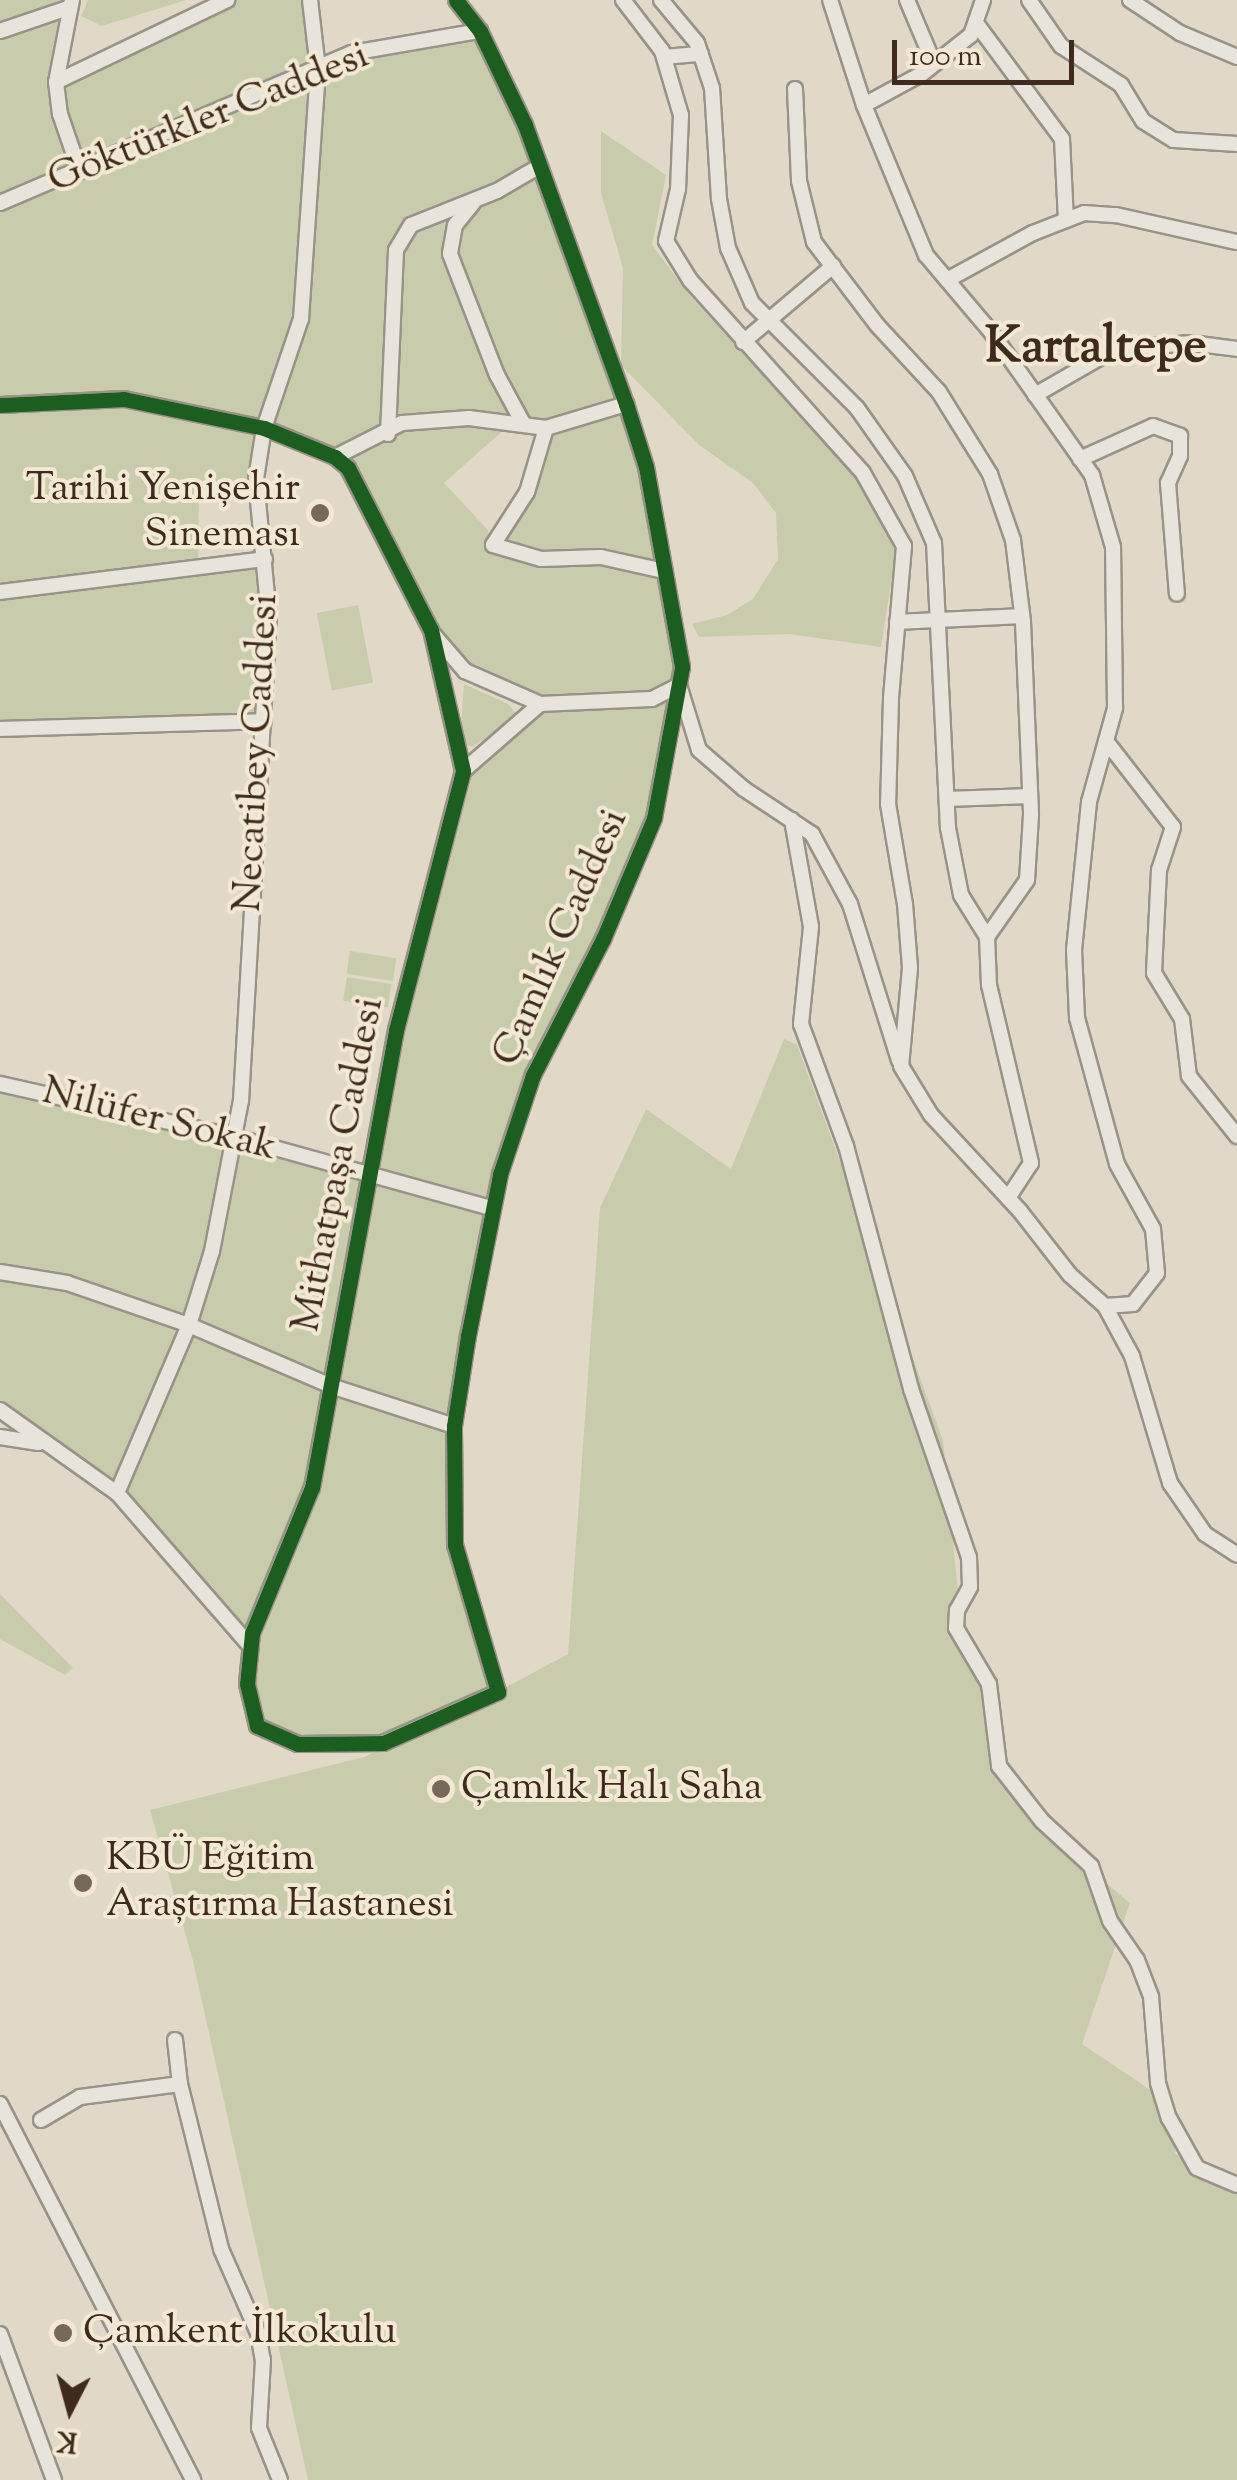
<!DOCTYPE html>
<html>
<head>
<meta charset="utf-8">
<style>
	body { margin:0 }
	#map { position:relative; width:1237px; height:2480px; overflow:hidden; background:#e2d8c8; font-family:"Sorts Mill Goudy",serif }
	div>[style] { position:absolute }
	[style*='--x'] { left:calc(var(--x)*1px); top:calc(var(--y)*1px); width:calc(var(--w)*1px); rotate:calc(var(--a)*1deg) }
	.green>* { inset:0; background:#c8ccac; transform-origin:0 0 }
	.roads { filter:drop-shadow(2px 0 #999287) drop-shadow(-2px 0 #999287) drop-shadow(0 2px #999287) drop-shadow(0 -2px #999287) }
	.minor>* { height:14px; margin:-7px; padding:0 7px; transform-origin:7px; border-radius:7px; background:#e8e3db }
	.cycleway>* { height:15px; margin:-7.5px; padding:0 7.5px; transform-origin:7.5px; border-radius:7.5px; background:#1b5e20 }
	.dots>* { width:28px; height:28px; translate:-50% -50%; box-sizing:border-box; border:5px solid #f3e8d4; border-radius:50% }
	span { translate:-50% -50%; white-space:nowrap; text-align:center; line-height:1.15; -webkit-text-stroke:8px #f3e8d4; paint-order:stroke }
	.street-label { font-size:40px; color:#3f2b1e }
	.poi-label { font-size:40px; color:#3f2b1e }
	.right { translate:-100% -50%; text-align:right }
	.left { translate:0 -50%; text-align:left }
	.district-label { font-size:50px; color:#3f2b1e; font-weight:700 }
	.north { position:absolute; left:20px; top:2360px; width:100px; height:100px; -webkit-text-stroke:8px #f3e8d4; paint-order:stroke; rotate:186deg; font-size:28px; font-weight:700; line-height:40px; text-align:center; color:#3f2b1e }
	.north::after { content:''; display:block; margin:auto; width:35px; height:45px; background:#3f2b1e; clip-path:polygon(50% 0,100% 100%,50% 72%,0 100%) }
	.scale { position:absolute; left:892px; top:40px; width:182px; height:45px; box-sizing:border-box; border:5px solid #3f2b1e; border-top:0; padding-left:12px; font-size:30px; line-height:35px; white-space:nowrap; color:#3f2b1e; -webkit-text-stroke:8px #f3e8d4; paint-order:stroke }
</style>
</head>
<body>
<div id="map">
	<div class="green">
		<i style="clip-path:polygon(evenodd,0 0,72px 0,56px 80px,227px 0,310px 0,318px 68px,352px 53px,480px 31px,525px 125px,626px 404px,682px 667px,654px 818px,533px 1075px,500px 1174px,454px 1426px,455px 1545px,499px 1691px,568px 1654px,600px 1208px,646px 1109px,731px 1169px,784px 1039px,797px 1045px,943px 1440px,963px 1643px,991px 1701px,1008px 1761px,1037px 1825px,1130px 1903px,1082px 2044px,1173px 2105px,1175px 2153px,1214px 2183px,1237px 2194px,1237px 2480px,308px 2480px,193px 1961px,150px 1810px,364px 1757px,460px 1710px,383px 1743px,298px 1744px,257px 1726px,250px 1647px,117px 1493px,0 1410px,0 1084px,369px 1173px,463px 771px,540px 705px,465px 671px,431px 631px,348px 468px,265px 428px,256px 479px,199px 491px,198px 567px,265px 559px,264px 721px,0 729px,0 0,506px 428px,546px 429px,527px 492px,492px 544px,488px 530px,444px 483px,506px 428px)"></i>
		<i style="clip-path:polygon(88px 0,186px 0,102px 26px,81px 16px)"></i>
		<i style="clip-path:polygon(601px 131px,666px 175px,652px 245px,690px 296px,855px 475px,891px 532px,895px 557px,881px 647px,789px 634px,699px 637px,692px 624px,727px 615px,753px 599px,778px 559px,776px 513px,753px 483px,699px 445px,621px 365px,623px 268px,601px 193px)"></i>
		<i style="left:358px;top:605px;width:79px;height:42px;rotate:79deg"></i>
		<i style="clip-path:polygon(464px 684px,508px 704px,515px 712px,514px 719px,472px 747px,463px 743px,461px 727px)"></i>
		<i style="left:350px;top:951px;width:47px;height:23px;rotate:9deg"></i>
		<i style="left:347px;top:977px;width:45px;height:24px;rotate:9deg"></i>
		<i style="clip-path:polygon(0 1594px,73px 1668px,65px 1675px,0 1639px)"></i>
	</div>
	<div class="roads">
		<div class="minor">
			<i style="--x:72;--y:0;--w:84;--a:101"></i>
			<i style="--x:56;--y:82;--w:32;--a:83"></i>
			<i style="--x:60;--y:114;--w:61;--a:71"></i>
			<i style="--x:623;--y:0;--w:64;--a:52.6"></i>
			<i style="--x:662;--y:51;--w:67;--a:73.5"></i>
			<i style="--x:681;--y:115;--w:74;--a:92.3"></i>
			<i style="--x:678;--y:189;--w:53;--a:103"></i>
			<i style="--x:666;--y:241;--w:46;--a:58.4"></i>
			<i style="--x:690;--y:280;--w:259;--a:48.1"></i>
			<i style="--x:863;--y:473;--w:84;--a:60.7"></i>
			<i style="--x:904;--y:546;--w:154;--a:94.9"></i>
			<i style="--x:891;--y:699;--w:105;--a:91.6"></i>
			<i style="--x:888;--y:804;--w:101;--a:80.4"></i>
			<i style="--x:905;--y:904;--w:64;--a:85.5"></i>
			<i style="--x:910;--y:968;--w:98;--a:95.2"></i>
			<i style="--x:901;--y:1066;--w:57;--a:58.5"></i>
			<i style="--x:931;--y:1115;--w:131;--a:47.2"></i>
			<i style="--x:1020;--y:1211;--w:81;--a:52"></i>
			<i style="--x:1070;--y:1275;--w:47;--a:41.5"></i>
			<i style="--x:1105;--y:1306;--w:28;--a:-4"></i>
			<i style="--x:1133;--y:1304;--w:39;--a:-52"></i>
			<i style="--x:1157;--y:1273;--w:44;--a:-95.2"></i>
			<i style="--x:1153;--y:1229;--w:74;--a:-119"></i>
			<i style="--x:1117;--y:1164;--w:151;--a:-105.3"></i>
			<i style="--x:1077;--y:1018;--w:68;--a:-92.5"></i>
			<i style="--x:1074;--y:950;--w:149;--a:-84.2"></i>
			<i style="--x:1089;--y:802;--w:98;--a:-74.5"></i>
			<i style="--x:1115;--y:708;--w:161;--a:-90.7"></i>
			<i style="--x:1113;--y:547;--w:75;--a:-106.3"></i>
			<i style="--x:1092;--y:475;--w:175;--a:-125.2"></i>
			<i style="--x:991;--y:332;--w:101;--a:-130.2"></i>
			<i style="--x:926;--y:255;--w:162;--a:-112.5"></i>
			<i style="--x:864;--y:105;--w:110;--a:-107.9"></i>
			<i style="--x:661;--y:0;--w:56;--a:50.1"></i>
			<i style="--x:697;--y:43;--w:47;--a:71.6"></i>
			<i style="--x:712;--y:88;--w:111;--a:86.4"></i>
			<i style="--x:719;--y:199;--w:50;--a:79.6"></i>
			<i style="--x:728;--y:248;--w:60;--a:66.4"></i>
			<i style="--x:752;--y:303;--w:148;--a:45"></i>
			<i style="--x:857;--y:408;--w:83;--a:54.8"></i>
			<i style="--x:905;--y:476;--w:73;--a:66.6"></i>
			<i style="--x:934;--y:543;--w:285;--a:87.2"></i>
			<i style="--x:948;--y:828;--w:68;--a:79"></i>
			<i style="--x:961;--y:895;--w:49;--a:58.2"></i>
			<i style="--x:987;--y:937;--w:48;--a:87.6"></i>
			<i style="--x:989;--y:985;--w:183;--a:76.7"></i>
			<i style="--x:1031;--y:1163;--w:42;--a:123.3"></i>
			<i style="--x:907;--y:0;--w:69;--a:67.1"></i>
			<i style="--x:1029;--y:0;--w:56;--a:55.2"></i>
			<i style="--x:1061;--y:46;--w:72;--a:33"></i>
			<i style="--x:1121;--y:85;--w:42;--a:58.6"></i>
			<i style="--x:1143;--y:121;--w:36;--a:32"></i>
			<i style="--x:1174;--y:140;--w:63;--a:3.6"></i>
			<i style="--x:1130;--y:0;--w:60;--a:33.4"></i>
			<i style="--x:1180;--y:33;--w:62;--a:22.8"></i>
			<i style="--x:976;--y:23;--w:144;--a:53.4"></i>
			<i style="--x:1062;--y:139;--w:81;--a:87.2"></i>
			<i style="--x:0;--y:31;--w:72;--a:-18.7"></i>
			<i style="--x:664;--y:57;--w:37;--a:-5"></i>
			<i style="--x:56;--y:82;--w:190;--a:-25.6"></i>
			<i style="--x:795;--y:89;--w:92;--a:87.5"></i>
			<i style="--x:799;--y:181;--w:63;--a:76.2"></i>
			<i style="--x:814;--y:242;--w:104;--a:52.8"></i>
			<i style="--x:877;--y:325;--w:91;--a:47.2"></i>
			<i style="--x:939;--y:392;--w:97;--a:58.1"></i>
			<i style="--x:990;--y:474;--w:70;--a:70.8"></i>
			<i style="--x:1013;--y:540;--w:83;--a:83"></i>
			<i style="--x:1023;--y:622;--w:193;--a:87.6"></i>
			<i style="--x:1031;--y:815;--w:65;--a:93.5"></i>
			<i style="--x:1027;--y:880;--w:70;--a:125.1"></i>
			<i style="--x:864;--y:105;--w:67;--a:-28.5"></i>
			<i style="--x:923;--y:73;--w:61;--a:-38.4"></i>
			<i style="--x:971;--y:35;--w:37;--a:-71"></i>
			<i style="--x:0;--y:203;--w:383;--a:-23.1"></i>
			<i style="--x:352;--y:53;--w:130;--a:-9.8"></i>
			<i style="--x:473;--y:203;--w:28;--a:129"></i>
			<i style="--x:455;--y:225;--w:29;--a:100"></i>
			<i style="--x:450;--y:254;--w:130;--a:68.8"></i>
			<i style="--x:497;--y:375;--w:57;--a:61.6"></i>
			<i style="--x:947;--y:280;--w:98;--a:-28.7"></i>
			<i style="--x:1033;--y:233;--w:55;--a:-21.4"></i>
			<i style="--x:1084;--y:213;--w:32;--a:4"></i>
			<i style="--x:1116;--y:215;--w:124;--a:12.6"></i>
			<i style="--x:743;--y:342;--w:118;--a:-40.2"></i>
			<i style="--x:1035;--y:395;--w:92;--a:-29.9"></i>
			<i style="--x:1115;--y:349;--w:76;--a:-4.5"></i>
			<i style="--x:1191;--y:343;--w:46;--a:7.4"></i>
			<i style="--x:0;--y:405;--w:124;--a:-2.8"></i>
			<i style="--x:124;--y:399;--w:143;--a:11.7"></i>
			<i style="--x:264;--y:428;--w:77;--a:22.2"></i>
			<i style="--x:335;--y:457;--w:17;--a:40"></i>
			<i style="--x:348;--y:468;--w:182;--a:62.9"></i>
			<i style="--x:431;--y:630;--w:145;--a:77.2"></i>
			<i style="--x:463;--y:771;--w:268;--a:104.5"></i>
			<i style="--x:396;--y:1030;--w:465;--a:100.4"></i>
			<i style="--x:312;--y:1487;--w:158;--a:112.3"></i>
			<i style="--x:252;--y:1633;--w:51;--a:95.6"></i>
			<i style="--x:247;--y:1684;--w:43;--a:76.6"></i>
			<i style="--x:257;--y:1726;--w:45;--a:23.7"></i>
			<i style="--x:298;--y:1744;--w:85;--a:-0.7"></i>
			<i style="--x:383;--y:1743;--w:126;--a:-23.9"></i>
			<i style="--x:498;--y:1692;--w:153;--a:-106.3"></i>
			<i style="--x:455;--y:1545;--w:119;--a:-90.5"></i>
			<i style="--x:454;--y:1426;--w:91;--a:-81.2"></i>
			<i style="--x:468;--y:1336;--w:165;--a:-78.8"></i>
			<i style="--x:500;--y:1174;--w:104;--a:-71.6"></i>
			<i style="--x:533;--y:1075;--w:153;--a:-62.8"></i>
			<i style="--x:603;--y:939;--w:131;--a:-67.1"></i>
			<i style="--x:654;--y:818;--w:154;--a:-79.5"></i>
			<i style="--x:682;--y:667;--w:203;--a:-100.2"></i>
			<i style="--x:646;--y:467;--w:66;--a:-107.6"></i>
			<i style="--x:626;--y:404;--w:297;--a:-109.9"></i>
			<i style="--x:525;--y:125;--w:104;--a:-115.6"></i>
			<i style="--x:480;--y:31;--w:39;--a:-128"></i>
			<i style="--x:546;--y:428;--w:67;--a:106.5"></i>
			<i style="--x:527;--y:492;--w:63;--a:122.7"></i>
			<i style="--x:493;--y:545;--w:50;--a:16.3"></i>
			<i style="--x:541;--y:559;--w:60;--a:-1.9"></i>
			<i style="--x:601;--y:557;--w:65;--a:12.5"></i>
			<i style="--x:388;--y:434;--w:184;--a:-87.5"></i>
			<i style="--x:396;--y:250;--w:29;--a:-59"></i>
			<i style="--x:411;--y:225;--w:92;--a:-21.6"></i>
			<i style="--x:497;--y:191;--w:48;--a:-30.3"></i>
			<i style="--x:335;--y:457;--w:75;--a:-26.9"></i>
			<i style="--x:402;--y:423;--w:67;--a:-4.3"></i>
			<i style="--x:469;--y:418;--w:78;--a:7.4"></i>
			<i style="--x:546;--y:428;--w:84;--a:-16.7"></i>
			<i style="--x:1080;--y:459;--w:80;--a:-24.3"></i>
			<i style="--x:1153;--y:426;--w:29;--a:20"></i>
			<i style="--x:1180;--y:436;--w:20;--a:90"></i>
			<i style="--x:1180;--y:456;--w:30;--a:114"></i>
			<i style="--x:1168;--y:483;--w:111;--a:85.4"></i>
			<i style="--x:0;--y:592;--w:267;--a:-7.1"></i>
			<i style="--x:897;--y:622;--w:125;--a:-2.7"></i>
			<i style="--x:434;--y:635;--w:48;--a:49.3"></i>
			<i style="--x:465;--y:671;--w:82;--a:23.7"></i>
			<i style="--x:540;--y:704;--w:112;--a:-2.6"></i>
			<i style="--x:652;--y:699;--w:30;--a:-27"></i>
			<i style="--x:679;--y:685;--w:68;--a:72.9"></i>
			<i style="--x:699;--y:750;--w:60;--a:40.9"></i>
			<i style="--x:744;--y:789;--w:82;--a:33.5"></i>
			<i style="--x:812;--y:834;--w:80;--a:61.5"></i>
			<i style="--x:850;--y:904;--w:164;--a:72.6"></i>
			<i style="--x:0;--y:729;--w:264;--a:-1.7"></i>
			<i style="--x:1106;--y:741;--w:109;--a:52.1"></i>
			<i style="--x:1173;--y:827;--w:45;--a:108"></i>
			<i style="--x:1159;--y:870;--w:103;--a:92.8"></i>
			<i style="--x:1154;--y:973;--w:54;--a:58.7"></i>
			<i style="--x:1182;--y:1019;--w:57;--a:83"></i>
			<i style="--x:1189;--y:1076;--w:77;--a:51.3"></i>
			<i style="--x:463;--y:771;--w:102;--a:-41"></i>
			<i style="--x:947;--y:799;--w:83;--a:-2.1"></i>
			<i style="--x:792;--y:820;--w:109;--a:79.9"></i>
			<i style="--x:811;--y:927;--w:98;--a:95.9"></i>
			<i style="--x:801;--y:1024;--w:130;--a:69.8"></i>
			<i style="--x:846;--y:1146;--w:252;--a:75"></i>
			<i style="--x:911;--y:1389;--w:178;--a:71"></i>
			<i style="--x:969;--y:1557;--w:30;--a:88"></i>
			<i style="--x:970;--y:1587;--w:26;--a:119"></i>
			<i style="--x:957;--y:1610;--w:18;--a:93"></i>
			<i style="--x:956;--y:1628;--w:65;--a:59.5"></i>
			<i style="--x:989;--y:1684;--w:83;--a:83"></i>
			<i style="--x:999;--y:1766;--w:70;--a:52"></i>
			<i style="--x:1042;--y:1821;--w:67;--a:42.6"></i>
			<i style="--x:1091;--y:1866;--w:58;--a:70.9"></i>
			<i style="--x:1110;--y:1921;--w:47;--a:55.3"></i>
			<i style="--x:1137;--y:1960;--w:40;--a:69"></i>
			<i style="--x:1151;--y:1997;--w:86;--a:85.3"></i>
			<i style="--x:1158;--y:2083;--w:37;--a:73"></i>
			<i style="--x:1169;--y:2118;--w:57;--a:60.8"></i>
			<i style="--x:1197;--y:2168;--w:43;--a:23"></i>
			<i style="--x:0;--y:1084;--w:241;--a:12.7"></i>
			<i style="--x:235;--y:1137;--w:266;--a:15.5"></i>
			<i style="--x:0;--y:1272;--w:68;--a:9.3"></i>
			<i style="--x:67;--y:1283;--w:129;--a:19"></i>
			<i style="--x:189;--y:1325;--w:155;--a:23.2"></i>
			<i style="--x:331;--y:1386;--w:129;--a:18"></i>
			<i style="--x:1105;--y:1306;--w:57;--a:61.6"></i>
			<i style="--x:1132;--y:1356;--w:133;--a:73.3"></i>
			<i style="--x:1170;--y:1483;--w:62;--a:55.5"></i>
			<i style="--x:1205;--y:1534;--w:38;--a:33"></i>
			<i style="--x:0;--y:1410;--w:143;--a:35.4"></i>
			<i style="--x:117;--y:1493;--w:204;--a:49"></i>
			<i style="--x:0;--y:1437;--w:39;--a:9"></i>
			<i style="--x:117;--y:1493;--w:183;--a:-66.8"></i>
			<i style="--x:189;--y:1325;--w:77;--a:-72.7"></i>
			<i style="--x:212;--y:1251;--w:153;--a:-79.1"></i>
			<i style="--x:241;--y:1101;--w:485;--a:-86.7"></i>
			<i style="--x:269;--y:617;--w:139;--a:-95.4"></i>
			<i style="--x:256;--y:479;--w:52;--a:-81.1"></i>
			<i style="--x:264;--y:428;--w:115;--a:-71.3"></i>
			<i style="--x:301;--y:319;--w:251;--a:-86.1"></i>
			<i style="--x:318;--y:69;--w:69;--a:-96.6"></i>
			<i style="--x:175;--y:2040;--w:44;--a:83.5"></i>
			<i style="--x:180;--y:2084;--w:170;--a:76"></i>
			<i style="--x:221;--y:2249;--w:92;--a:66.2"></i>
			<i style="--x:258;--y:2333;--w:27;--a:80"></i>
			<i style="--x:263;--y:2360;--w:68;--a:93.4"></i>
			<i style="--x:259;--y:2428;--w:56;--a:68"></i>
			<i style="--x:0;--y:2104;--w:423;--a:62.8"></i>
			<i style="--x:41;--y:2120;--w:45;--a:-30.5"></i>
			<i style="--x:80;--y:2097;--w:101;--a:-7.4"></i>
			<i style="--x:0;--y:2334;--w:156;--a:69.7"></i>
		</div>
	</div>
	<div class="cycleway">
		<i style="--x:0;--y:405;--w:124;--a:-2.8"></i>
		<i style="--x:124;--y:399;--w:143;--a:11.7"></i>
		<i style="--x:264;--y:428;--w:77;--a:22.2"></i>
		<i style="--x:335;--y:457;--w:17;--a:40"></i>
		<i style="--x:348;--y:468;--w:182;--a:62.9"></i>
		<i style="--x:431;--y:630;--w:145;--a:77.2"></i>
		<i style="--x:463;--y:771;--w:268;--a:104.5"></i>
		<i style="--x:396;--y:1030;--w:465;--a:100.4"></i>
		<i style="--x:312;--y:1487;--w:158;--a:112.3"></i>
		<i style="--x:252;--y:1633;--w:51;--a:95.6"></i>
		<i style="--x:247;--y:1684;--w:43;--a:76.6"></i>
		<i style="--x:257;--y:1726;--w:45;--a:23.7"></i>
		<i style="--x:298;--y:1744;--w:85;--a:-0.7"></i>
		<i style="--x:383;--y:1743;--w:126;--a:-23.9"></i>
		<i style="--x:498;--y:1692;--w:153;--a:-106.3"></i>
		<i style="--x:455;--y:1545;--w:119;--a:-90.5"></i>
		<i style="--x:454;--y:1426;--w:91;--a:-81.2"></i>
		<i style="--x:468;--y:1336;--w:165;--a:-78.8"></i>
		<i style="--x:500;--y:1174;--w:104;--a:-71.6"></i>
		<i style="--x:533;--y:1075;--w:153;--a:-62.8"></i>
		<i style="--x:603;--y:939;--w:131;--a:-67.1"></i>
		<i style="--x:654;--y:818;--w:154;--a:-79.5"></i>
		<i style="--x:682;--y:667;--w:203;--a:-100.2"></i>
		<i style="--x:646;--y:467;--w:66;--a:-107.6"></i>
		<i style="--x:626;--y:404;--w:297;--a:-109.9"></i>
		<i style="--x:525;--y:125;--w:104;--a:-115.6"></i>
		<i style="--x:480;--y:31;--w:39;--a:-128"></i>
	</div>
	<div class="dots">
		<i style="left:320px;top:513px;background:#78685a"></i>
		<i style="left:441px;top:1789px;background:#78685a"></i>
		<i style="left:83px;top:1883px;background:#78685a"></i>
		<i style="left:63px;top:2333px;background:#78685a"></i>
	</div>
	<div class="street-label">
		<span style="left:209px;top:119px;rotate:-22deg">Göktürkler Caddesi</span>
		<span style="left:258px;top:753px;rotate:-87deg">Necatibey Caddesi</span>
		<span style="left:562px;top:938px;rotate:-66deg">Çamlık Caddesi</span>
		<span style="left:159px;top:1121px;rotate:14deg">Nilüfer Sokak</span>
		<span style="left:340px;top:1165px;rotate:-79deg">Mithatpaşa Caddesi</span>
	</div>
	<div class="poi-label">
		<span class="right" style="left:300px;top:513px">Tarihi Yenişehir<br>Sineması</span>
		<span class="left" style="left:461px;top:1789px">Çamlık Halı Saha</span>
		<span class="left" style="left:106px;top:1883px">KBÜ Eğitim<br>Araştırma Hastanesi</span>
		<span class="left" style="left:83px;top:2333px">Çamkent İlkokulu</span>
	</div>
	<div class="district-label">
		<span style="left:1096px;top:350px">Kartaltepe</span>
	</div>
	<div class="north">K</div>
	<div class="scale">100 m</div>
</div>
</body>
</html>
